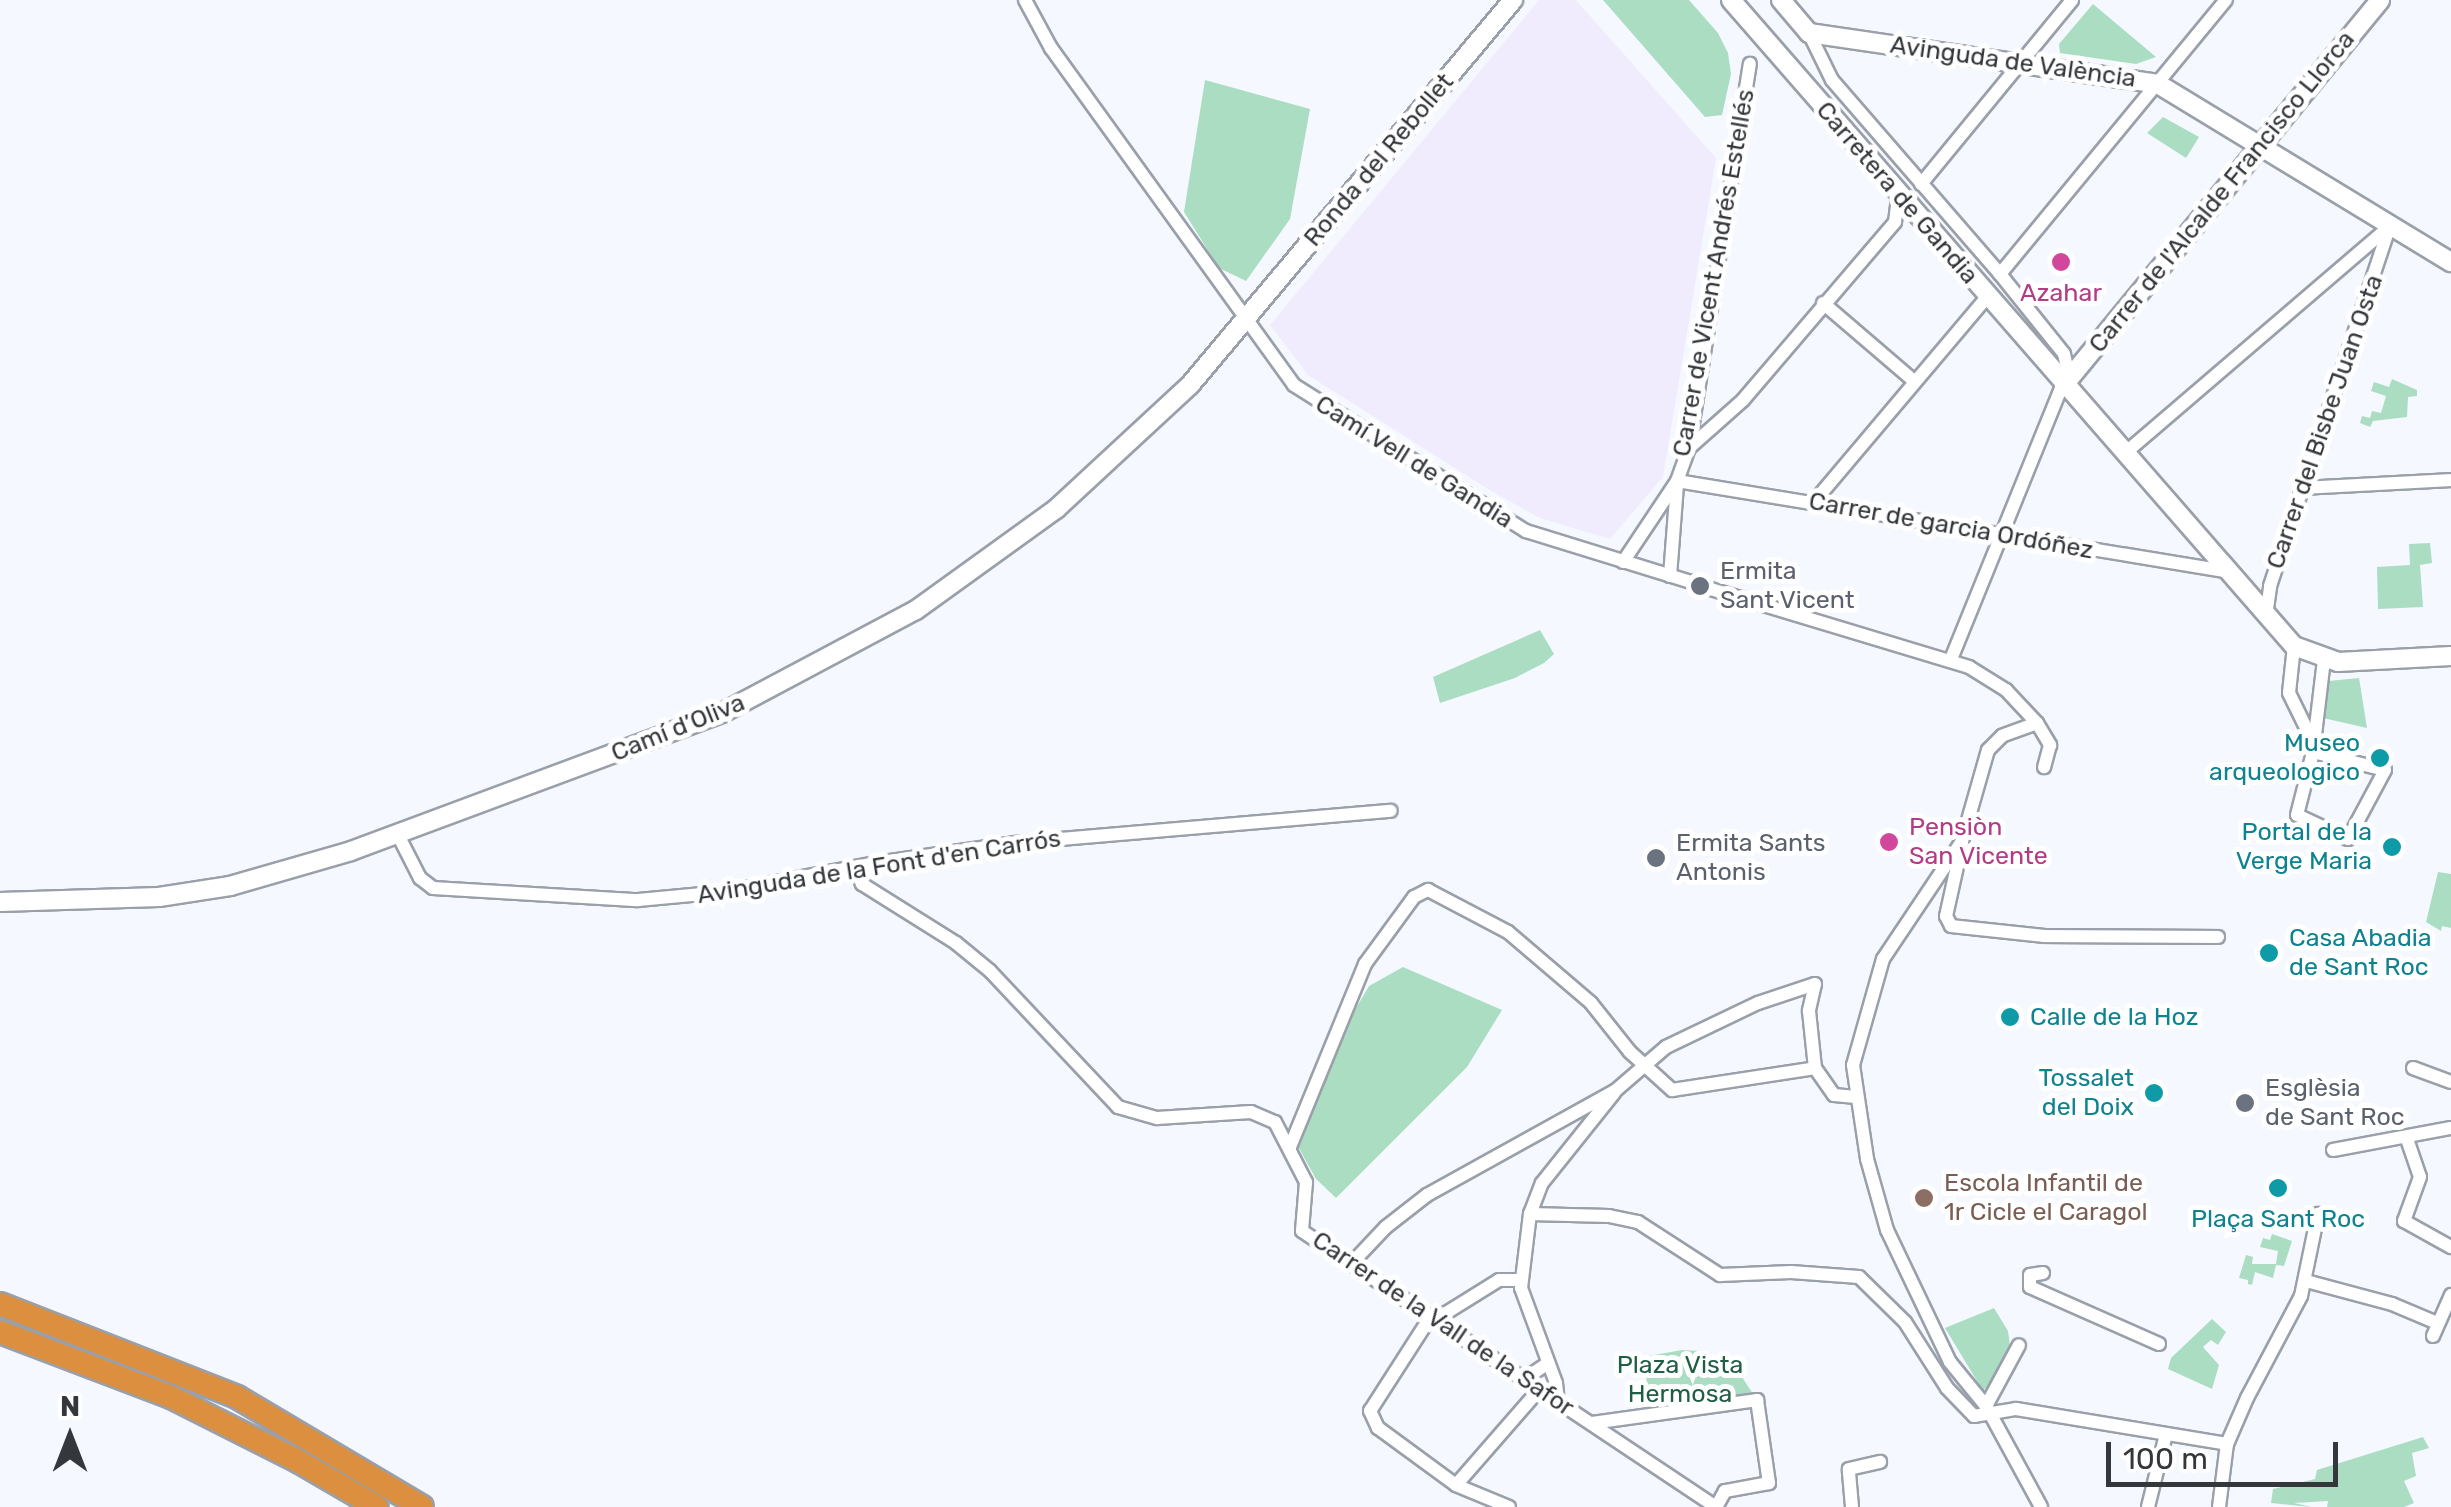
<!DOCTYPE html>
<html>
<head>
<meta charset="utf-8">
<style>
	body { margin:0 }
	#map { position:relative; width:2451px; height:1507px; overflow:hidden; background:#f5f9ff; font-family:Rubik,sans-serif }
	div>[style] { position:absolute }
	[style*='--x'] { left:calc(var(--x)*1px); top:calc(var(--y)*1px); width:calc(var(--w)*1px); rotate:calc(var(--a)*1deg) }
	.industrial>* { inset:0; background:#f0ebfd }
	.green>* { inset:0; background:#aaddc2 }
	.roads { filter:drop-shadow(2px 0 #9aa0aa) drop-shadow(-2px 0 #9aa0aa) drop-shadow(0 2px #9aa0aa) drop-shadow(0 -2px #9aa0aa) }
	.street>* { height:12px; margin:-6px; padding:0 6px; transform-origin:6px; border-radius:6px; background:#fff }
	.secondary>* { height:18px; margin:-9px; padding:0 9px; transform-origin:9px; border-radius:9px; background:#fff }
	.highway>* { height:22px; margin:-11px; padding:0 11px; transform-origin:11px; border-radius:11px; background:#db8f3f }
	.dots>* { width:28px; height:28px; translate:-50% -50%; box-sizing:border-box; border:5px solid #fff; border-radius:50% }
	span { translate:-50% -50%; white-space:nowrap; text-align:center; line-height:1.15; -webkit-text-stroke:10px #fff; paint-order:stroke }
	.street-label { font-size:25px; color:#34373b }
	.hotel-label { font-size:25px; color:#b23c85 }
	.left { translate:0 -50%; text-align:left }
	.worship-label { font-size:25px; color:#5b616d }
	.culture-label { font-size:25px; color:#0d838f }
	.right { translate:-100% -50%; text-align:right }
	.education-label { font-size:25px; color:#785e54 }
	.park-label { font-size:25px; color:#205e43 }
	.north { position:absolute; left:20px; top:1387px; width:100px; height:100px; -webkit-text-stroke:8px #fff; paint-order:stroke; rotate:0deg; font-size:28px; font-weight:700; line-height:40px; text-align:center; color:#34373b }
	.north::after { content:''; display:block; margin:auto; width:35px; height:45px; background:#34373b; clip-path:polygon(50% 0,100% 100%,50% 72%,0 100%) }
	.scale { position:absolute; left:2106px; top:1442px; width:232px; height:45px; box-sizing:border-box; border:5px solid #34373b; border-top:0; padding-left:12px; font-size:30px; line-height:35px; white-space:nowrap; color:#34373b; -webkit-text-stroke:8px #fff; paint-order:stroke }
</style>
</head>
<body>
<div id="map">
	<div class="industrial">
		<i style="clip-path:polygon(1539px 0,1576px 0,1716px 158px,1663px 477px,1610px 539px,1540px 518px,1491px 491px,1308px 375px,1270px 325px)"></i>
	</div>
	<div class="green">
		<i style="clip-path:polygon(1603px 0,1689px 0,1718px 33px,1728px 53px,1731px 74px,1722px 115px,1705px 117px)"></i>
		<i style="clip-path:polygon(2093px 4px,2156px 57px,2136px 64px,2060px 53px,2059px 44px)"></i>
		<i style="clip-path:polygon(1205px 80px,1310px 109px,1290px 219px,1246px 281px,1219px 268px,1184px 212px)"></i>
		<i style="clip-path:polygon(2163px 117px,2199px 137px,2186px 158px,2147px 133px)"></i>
		<i style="clip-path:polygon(2392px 379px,2417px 390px,2417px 396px,2408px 397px,2407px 417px,2373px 421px,2370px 427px,2360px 423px,2362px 416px,2370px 418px,2372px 411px,2381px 413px,2386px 396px,2371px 391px,2374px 382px,2389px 387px)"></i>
		<i style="clip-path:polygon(2430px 543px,2432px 563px,2420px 565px,2423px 607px,2378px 609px,2377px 567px,2410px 565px,2409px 544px)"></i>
		<i style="clip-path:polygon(1540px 630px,1554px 654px,1544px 663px,1515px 678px,1440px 703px,1433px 677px)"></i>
		<i style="clip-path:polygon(2359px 678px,2367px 728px,2323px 718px,2329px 681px)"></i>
		<i style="clip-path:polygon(2438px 872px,2451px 874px,2451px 928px,2442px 926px,2441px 931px,2426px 922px)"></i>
		<i style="clip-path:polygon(1403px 967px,1502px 1010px,1467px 1067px,1336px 1198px,1316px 1179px,1296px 1143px,1342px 1032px,1369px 986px)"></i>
		<i style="clip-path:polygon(2272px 1234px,2292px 1241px,2284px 1266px,2276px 1265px,2273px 1278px,2255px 1272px,2252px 1285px,2248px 1284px,2248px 1280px,2239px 1278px,2246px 1255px,2253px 1257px,2252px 1264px,2276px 1264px,2278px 1251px,2260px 1247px,2263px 1238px,2270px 1240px)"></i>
		<i style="clip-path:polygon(1994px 1308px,2008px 1331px,2010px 1346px,2003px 1367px,1983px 1391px,1945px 1328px)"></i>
		<i style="clip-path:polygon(2212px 1319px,2226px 1332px,2218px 1345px,2211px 1340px,2203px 1347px,2219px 1365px,2212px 1389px,2168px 1369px,2171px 1358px)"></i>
		<i style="clip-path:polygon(1682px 1350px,1700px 1351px,1742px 1377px,1757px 1400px,1652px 1415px,1643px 1357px)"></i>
		<i style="clip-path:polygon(2423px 1437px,2429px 1448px,2412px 1453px,2416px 1476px,2404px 1481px,2414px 1503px,2404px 1507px,2327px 1507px,2328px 1501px,2294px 1503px,2312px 1507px,2271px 1503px,2273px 1489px,2315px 1479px,2317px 1470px)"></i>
	</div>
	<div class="roads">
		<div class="street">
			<i style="--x:1025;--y:0;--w:55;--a:61.6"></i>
			<i style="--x:1051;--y:48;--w:415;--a:54.2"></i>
			<i style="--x:1294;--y:385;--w:274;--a:32.2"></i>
			<i style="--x:1526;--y:531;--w:176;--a:17.2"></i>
			<i style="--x:1809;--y:33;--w:52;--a:63.9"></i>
			<i style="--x:1832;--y:80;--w:257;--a:49.1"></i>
			<i style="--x:2000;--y:274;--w:102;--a:51.3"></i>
			<i style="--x:2064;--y:354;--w:17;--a:77"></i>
			<i style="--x:2068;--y:371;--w:311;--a:112.1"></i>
			<i style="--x:1921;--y:184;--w:238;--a:-50.6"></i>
			<i style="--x:2000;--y:274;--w:355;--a:-50.5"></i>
			<i style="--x:1823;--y:303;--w:120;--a:40.6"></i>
			<i style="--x:1689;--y:448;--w:72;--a:-41.6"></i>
			<i style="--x:1743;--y:400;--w:234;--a:-49.5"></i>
			<i style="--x:1895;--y:222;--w:26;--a:-83"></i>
			<i style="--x:2124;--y:454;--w:349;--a:-40.6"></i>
			<i style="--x:1677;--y:481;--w:555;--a:9.33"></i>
			<i style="--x:2303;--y:488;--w:148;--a:-3.1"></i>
			<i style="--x:1813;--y:503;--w:270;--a:-49.8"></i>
			<i style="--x:1623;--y:562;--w:97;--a:-56.3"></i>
			<i style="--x:1677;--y:481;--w:35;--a:-70"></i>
			<i style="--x:1689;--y:448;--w:389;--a:-81"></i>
			<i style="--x:1670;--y:576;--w:92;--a:-85.6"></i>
			<i style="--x:1704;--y:587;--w:277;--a:16.8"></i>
			<i style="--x:1969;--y:667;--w:44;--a:31.9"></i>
			<i style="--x:2006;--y:690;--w:45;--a:46.8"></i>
			<i style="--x:2037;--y:723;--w:26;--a:59"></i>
			<i style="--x:2050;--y:745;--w:23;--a:105"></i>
			<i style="--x:2266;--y:616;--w:30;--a:-82"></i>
			<i style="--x:2270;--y:586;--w:379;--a:-71.6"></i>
			<i style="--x:2294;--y:646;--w:47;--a:96.1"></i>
			<i style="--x:2289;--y:693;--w:50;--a:63.9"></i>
			<i style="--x:2037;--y:723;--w:37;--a:160"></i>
			<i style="--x:2002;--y:736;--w:20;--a:135"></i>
			<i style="--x:1988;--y:750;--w:95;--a:105.9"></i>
			<i style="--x:1962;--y:841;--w:142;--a:123.8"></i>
			<i style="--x:1883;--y:959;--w:110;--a:105.8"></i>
			<i style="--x:1853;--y:1065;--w:95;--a:81.5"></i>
			<i style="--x:1867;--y:1159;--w:74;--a:74.3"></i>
			<i style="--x:1887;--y:1230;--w:146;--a:64.5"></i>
			<i style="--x:1950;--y:1362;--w:57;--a:50.7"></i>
			<i style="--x:1986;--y:1406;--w:115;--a:61.4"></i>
			<i style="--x:2313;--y:752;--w:74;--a:14"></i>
			<i style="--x:2385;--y:770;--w:78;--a:118.2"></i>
			<i style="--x:2348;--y:839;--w:56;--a:-154.8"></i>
			<i style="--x:2297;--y:815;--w:65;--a:-75.7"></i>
			<i style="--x:2313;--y:752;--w:93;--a:-83.2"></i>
			<i style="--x:397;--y:833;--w:51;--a:62.9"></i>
			<i style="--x:420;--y:878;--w:16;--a:38"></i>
			<i style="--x:433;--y:888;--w:205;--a:3.4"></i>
			<i style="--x:638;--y:900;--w:86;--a:-5.3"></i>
			<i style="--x:724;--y:892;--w:155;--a:-10.8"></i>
			<i style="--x:876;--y:863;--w:139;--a:-8.2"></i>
			<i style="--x:1014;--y:843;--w:378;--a:-4.9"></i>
			<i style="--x:1962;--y:844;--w:74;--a:102.5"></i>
			<i style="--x:1946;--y:916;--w:11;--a:63"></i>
			<i style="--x:1951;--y:926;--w:94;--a:6.1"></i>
			<i style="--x:2044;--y:936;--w:174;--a:0.3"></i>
			<i style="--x:856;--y:867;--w:18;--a:71"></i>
			<i style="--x:862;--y:884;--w:111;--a:32.1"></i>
			<i style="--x:956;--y:943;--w:44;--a:39.5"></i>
			<i style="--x:990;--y:971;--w:187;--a:46.7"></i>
			<i style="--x:1118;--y:1107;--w:41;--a:15.8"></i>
			<i style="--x:1157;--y:1118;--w:94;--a:-3.7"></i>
			<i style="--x:1251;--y:1112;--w:26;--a:23"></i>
			<i style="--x:1275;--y:1122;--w:68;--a:62.7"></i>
			<i style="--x:1306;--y:1182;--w:49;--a:94.7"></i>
			<i style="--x:1302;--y:1231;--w:498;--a:33.7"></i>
			<i style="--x:1815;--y:984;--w:28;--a:103"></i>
			<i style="--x:1809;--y:1011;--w:57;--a:84"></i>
			<i style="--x:1815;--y:1068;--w:33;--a:55"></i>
			<i style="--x:1834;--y:1095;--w:22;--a:5"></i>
			<i style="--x:2413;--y:1068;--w:40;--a:20.2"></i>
			<i style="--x:2407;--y:1139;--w:40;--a:71.1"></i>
			<i style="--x:2420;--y:1177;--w:47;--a:110"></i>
			<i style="--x:2404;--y:1221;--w:54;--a:29"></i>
			<i style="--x:1290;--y:1147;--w:198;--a:-67.7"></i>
			<i style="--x:1365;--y:964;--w:83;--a:-53.8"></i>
			<i style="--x:1414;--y:897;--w:16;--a:-27"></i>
			<i style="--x:1428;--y:890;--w:90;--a:27.7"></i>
			<i style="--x:1508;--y:932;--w:109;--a:40.5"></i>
			<i style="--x:1591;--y:1003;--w:63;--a:51.5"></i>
			<i style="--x:1630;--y:1052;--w:57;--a:42.1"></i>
			<i style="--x:1672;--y:1090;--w:145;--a:-8.7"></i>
			<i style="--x:2333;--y:1150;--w:120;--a:-10.6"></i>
			<i style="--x:1530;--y:1214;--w:79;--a:1.5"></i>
			<i style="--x:1609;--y:1216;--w:30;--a:12"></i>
			<i style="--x:1638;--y:1222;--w:98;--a:32.9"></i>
			<i style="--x:1720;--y:1275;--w:71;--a:-2.4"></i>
			<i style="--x:1791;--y:1272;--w:68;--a:4.2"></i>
			<i style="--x:1859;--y:1277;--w:64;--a:44.4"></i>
			<i style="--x:1905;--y:1322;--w:78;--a:57.5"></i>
			<i style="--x:1947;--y:1388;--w:39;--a:46"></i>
			<i style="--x:1974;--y:1416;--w:43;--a:-9.5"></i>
			<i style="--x:2016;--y:1409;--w:214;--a:9.4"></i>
			<i style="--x:1351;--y:1264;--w:51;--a:-46.6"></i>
			<i style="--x:1386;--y:1227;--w:52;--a:-38"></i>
			<i style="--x:1427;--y:1195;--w:215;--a:-29"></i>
			<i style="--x:1615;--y:1091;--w:67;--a:-40.8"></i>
			<i style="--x:1666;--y:1047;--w:102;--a:-25.6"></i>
			<i style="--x:1758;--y:1003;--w:60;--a:-18.4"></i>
			<i style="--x:2043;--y:1273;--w:13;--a:171"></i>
			<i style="--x:2030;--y:1275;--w:12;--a:90"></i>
			<i style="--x:2030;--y:1287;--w:141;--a:23.8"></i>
			<i style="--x:2306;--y:1281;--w:89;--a:15"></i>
			<i style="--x:2392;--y:1304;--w:49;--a:22.9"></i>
			<i style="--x:2433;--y:1336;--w:45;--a:-66.3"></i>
			<i style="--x:1523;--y:1380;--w:30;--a:-34"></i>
			<i style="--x:1558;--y:1402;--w:19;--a:-96"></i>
			<i style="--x:1556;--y:1383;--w:101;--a:-110.2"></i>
			<i style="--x:1521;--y:1288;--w:75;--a:-83.1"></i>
			<i style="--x:1530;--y:1214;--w:33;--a:-69"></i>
			<i style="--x:1542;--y:1183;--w:115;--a:-51.3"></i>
			<i style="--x:1986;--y:1406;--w:69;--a:-61.6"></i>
			<i style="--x:1592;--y:1423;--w:167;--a:-7.9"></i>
			<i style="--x:1757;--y:1400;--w:84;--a:81.8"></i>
			<i style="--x:1769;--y:1483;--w:45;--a:169.7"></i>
			<i style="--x:1725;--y:1491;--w:18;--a:119"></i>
			<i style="--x:1456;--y:1485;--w:126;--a:-48.9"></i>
			<i style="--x:1509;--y:1507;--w:57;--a:-157.5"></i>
			<i style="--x:1456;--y:1485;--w:97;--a:-143.8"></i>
			<i style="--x:1378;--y:1428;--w:19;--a:-115"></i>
			<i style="--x:1370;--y:1411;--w:113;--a:-57.3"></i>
			<i style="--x:1431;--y:1316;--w:15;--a:-11"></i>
			<i style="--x:1446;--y:1313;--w:62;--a:-31.9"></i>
			<i style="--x:1499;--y:1280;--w:22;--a:0"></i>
			<i style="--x:1852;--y:1507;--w:38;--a:-95"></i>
			<i style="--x:1849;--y:1469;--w:32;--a:-13"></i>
			<i style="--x:2148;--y:1507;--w:75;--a:-76.1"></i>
			<i style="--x:2219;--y:1507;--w:64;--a:-82.8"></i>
			<i style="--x:2227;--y:1444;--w:50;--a:-66.5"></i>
			<i style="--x:2247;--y:1398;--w:115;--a:-62.1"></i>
			<i style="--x:2301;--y:1296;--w:84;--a:-78.3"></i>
		</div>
		<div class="secondary">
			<i style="--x:1731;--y:0;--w:857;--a:48.93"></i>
			<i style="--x:2294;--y:646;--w:47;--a:20"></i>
			<i style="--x:2338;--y:662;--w:113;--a:-3"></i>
			<i style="--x:1781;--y:0;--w:43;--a:49.7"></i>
			<i style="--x:1809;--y:33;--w:353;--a:8.3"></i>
			<i style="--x:2158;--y:84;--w:343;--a:31.3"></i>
			<i style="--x:2064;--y:385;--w:498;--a:-50.6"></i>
			<i style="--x:0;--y:902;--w:159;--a:-1.8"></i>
			<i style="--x:159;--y:897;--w:72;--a:-8.8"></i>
			<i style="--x:230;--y:886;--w:126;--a:-16.1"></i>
			<i style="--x:351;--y:851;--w:398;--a:-20.4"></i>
			<i style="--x:724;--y:712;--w:217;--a:-28"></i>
			<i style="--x:916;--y:610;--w:173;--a:-35.8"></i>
			<i style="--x:1056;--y:509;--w:183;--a:-42.8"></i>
			<i style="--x:1190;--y:385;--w:503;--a:-50"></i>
		</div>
		<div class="highway">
			<i style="--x:0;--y:1304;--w:255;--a:21.4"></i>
			<i style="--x:237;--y:1397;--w:215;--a:30.7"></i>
			<i style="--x:0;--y:1332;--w:183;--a:20.8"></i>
			<i style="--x:171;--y:1397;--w:142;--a:26.7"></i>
			<i style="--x:298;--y:1461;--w:91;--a:30.2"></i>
		</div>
	</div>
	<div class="dots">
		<i style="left:2061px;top:262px;background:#d1479c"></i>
		<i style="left:1700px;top:586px;background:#6b7280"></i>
		<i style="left:2380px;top:758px;background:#0f9aa8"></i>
		<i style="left:1889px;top:842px;background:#d1479c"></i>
		<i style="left:2392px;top:847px;background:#0f9aa8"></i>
		<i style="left:1656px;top:858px;background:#6b7280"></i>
		<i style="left:2269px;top:953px;background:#0f9aa8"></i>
		<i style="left:2010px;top:1017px;background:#0f9aa8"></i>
		<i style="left:2154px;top:1093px;background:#0f9aa8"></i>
		<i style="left:2245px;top:1103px;background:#6b7280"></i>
		<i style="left:2278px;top:1188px;background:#0f9aa8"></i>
		<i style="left:1924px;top:1198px;background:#8d6e63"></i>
	</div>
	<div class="street-label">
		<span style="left:2013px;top:62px;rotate:8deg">Avinguda de València</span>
		<span style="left:1379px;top:160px;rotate:-50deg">Ronda del Rebollet</span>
		<span style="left:2222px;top:192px;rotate:-51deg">Carrer de l'Alcalde Francisco Llorca</span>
		<span style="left:1897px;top:193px;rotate:49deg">Carretera de Gandia</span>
		<span style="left:1714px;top:273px;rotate:-80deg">Carrer de Vicent Andrés Estellés</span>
		<span style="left:2325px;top:422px;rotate:-71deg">Carrer del Bisbe Juan Osta</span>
		<span style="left:1414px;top:462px;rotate:32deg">Camí Vell de Gandia</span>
		<span style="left:1951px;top:526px;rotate:10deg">Carrer de garcia Ordóñez</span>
		<span style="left:678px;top:728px;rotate:-22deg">Camí d’Oliva</span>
		<span style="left:879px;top:867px;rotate:-9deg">Avinguda de la Font d'en Carrós</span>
		<span style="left:1443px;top:1324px;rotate:34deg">Carrer de la Vall de la Safor</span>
	</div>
	<div class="hotel-label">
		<span style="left:2061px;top:293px">Azahar</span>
		<span class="left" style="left:1909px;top:842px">Pensiòn<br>San Vicente</span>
	</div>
	<div class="worship-label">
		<span class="left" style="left:1720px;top:586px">Ermita<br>Sant Vicent</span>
		<span class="left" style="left:1676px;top:858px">Ermita Sants<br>Antonis</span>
		<span class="left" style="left:2265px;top:1103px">Esglèsia<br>de Sant Roc</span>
	</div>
	<div class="culture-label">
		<span class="right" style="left:2360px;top:758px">Museo<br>arqueologico</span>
		<span class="right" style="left:2372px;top:847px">Portal de la<br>Verge Maria</span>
		<span class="left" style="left:2289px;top:953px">Casa Abadia<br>de Sant Roc</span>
		<span class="left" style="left:2030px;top:1017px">Calle de la Hoz</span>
		<span class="right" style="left:2134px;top:1093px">Tossalet<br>del Doix</span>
		<span style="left:2278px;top:1219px">Plaça Sant Roc</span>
	</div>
	<div class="education-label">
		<span class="left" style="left:1944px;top:1198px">Escola Infantil de<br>1r Cicle el Caragol</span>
	</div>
	<div class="park-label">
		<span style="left:1680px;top:1380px">Plaza Vista<br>Hermosa</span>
	</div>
	<div class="north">N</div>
	<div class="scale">100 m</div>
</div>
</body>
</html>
